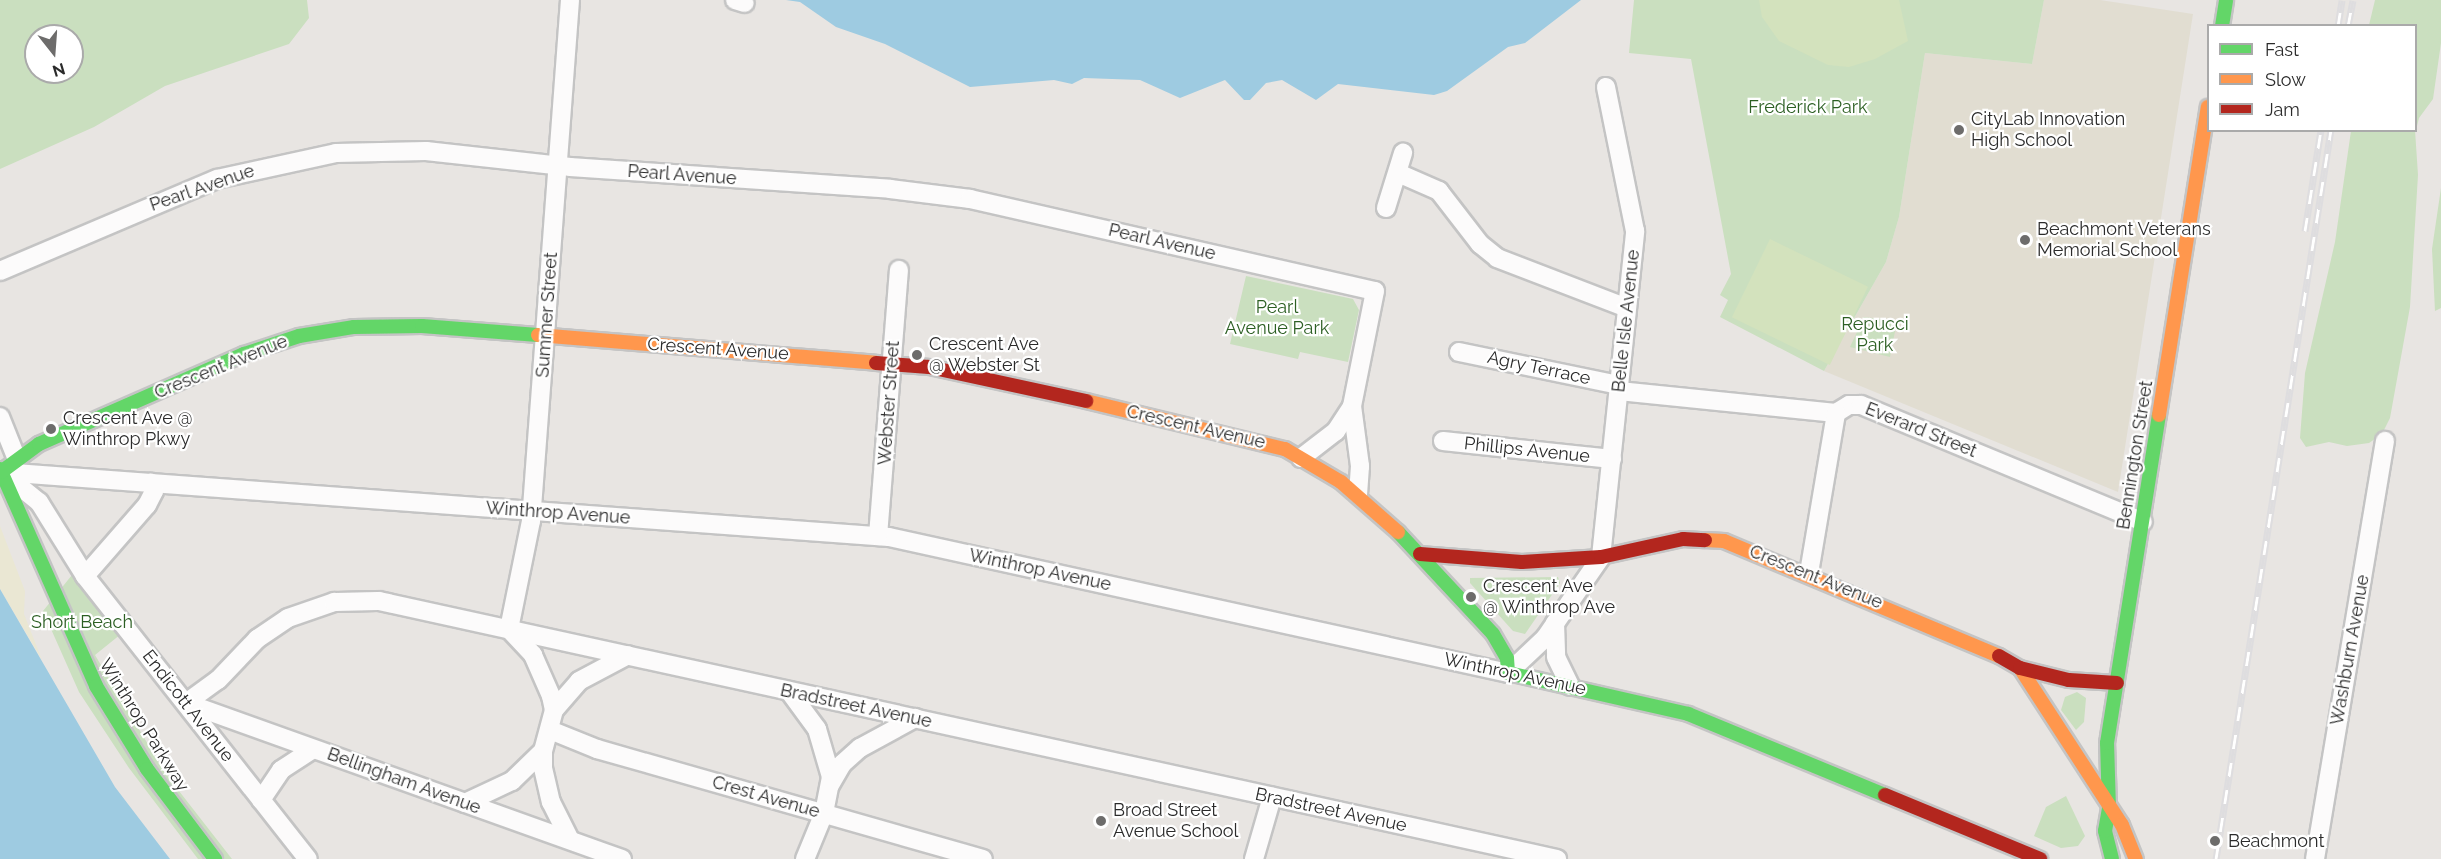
<!DOCTYPE html>
<html>
<head>
<meta charset="utf-8">
<style>
	body { margin:0 }
	#map { position:relative; width:2441px; height:859px; overflow:hidden; background:#e8e5e2; font-family:Raleway,sans-serif }
	div>[style] { position:absolute }
	[style*='--x'] { left:calc(var(--x)*1px); top:calc(var(--y)*1px); width:calc(var(--w)*1px); rotate:calc(var(--a)*1deg) }
	.education>* { inset:0; background:#e1ddd1 }
	.green>* { inset:0; background:#cadfbf }
	.sand>* { inset:0; background:#eae7d3 }
	.pitch>* { inset:0; background:#d3e2bd; transform-origin:0 0 }
	.water>* { inset:0; background:#9ecbe1 }
	.roads { filter:drop-shadow(2px 0 #c4c4c4) drop-shadow(-2px 0 #c4c4c4) drop-shadow(0 2px #c4c4c4) drop-shadow(0 -2px #c4c4c4) }
	.street>* { height:18px; margin:-9px; padding:0 9px; transform-origin:9px; border-radius:9px; background:#fcfbfb }
	.fast>* { height:14px; margin:-7px; padding:0 7px; transform-origin:7px; border-radius:7px; background:#63d668 }
	.slow>* { height:14px; margin:-7px; padding:0 7px; transform-origin:7px; border-radius:7px; background:#ff974d }
	.jam>* { height:14px; margin:-7px; padding:0 7px; transform-origin:7px; border-radius:7px; background:#b3261e }
	.rail>* { height:7px; margin-top:-3.5px; transform-origin:0; background:repeating-linear-gradient(90deg,#fff 0 14px,#dedddf 0 28px); box-sizing:border-box; border-block:2px solid #dedddf }
	.dots>* { width:16px; height:16px; translate:-50% -50%; box-sizing:border-box; border:3px solid #fff; border-radius:50% }
	span { translate:-50% -50%; white-space:nowrap; text-align:center; line-height:1.15; -webkit-text-stroke:4.5px #fff; paint-order:stroke }
	.park-label { font-size:18px; color:#2c5f23 }
	.poi-label { font-size:18px; color:#2b2b2b }
	.left { translate:0 -50%; text-align:left }
	.street-label { font-size:18px; color:#2b2b2b }
	.legend { position:absolute; left:2207px; top:24px; width:210px; height:108px; box-sizing:border-box; background:#fff; border:2px solid #aaa; margin:0; padding:8px 10px; list-style:none; font-size:18px; color:#2b2b2b }
	.legend li { display:flex; align-items:center; gap:12px; height:30px }
	.legend b { width:30px; border:2px solid #aaa }
	.north { position:absolute; left:24px; top:24px; width:60px; height:60px; box-sizing:border-box; background:#fff; border:2px solid #aaa; border-radius:50%; rotate:163deg; font-size:16px; font-weight:700; line-height:24px; text-align:center; color:#2b2b2b }
	.north::after { content:''; display:block; margin:auto; width:21px; height:27px; background:#6d6c6b; clip-path:polygon(50% 0,100% 100%,50% 72%,0 100%) }
</style>
</head>
<body>
<div id="map">
	<div class="education">
		<i style="clip-path:polygon(2044px 0,2100px 0,2193px 14px,2118px 492px,1824px 371px,1886px 262px,1899px 217px,1925px 53px,2032px 64px)"></i>
	</div>
	<div class="green">
		<i style="clip-path:polygon(evenodd,0 0,307px 0,309px 18px,289px 44px,165px 86px,94px 127px,0 169px,0 0,36px 36px,72px 36px,72px 72px,36px 72px,36px 36px)"></i>
		<i style="clip-path:polygon(1634px 0,2044px 0,2032px 64px,1925px 53px,1899px 217px,1886px 262px,1824px 371px,1720px 317px,1728px 300px,1720px 295px,1731px 274px,1691px 59px,1629px 53px)"></i>
		<i style="clip-path:polygon(2375px 0,2441px 0,2441px 43px,2433px 99px,2419px 118px,2416px 130px,2416px 26px,2369px 25px)"></i>
		<i style="clip-path:polygon(2415px 130px,2418px 175px,2410px 307px,2390px 418px,2382px 434px,2369px 443px,2347px 446px,2329px 442px,2306px 447px,2300px 438px,2305px 373px,2335px 242px,2351px 131px)"></i>
		<i style="clip-path:polygon(2441px 188px,2441px 308px,2435px 311px,2432px 249px)"></i>
		<i style="clip-path:polygon(1246px 276px,1353px 299px,1359px 310px,1348px 362px,1300px 352px,1298px 359px,1230px 344px)"></i>
		<i style="clip-path:polygon(1864px 317px,1897px 321px,1890px 357px,1850px 347px)"></i>
		<i style="clip-path:polygon(80px 565px,126px 630px,95px 655px,165px 773px,232px 859px,198px 859px,129px 768px,79px 692px,43px 611px)"></i>
		<i style="clip-path:polygon(1558px 577px,1560px 583px,1525px 634px,1513px 631px,1470px 583px,1470px 578px)"></i>
		<i style="clip-path:polygon(2077px 692px,2086px 698px,2084px 722px,2076px 730px,2061px 710px,2065px 697px)"></i>
		<i style="clip-path:polygon(2066px 796px,2085px 836px,2078px 846px,2061px 848px,2034px 836px,2046px 807px)"></i>
	</div>
	<div class="sand">
		<i style="clip-path:polygon(0 526px,25px 591px,24px 614px,42px 660px,0 589px)"></i>
	</div>
	<div class="pitch">
		<i style="clip-path:polygon(1759px 0,1899px 0,1908px 41px,1875px 59px,1849px 67px,1828px 65px,1779px 41px,1762px 17px)"></i>
		<i style="left:1770px;top:239px;width:109px;height:87px;rotate:26deg"></i>
	</div>
	<div class="water">
		<i style="clip-path:polygon(786px 0,1581px 0,1525px 43px,1508px 47px,1447px 91px,1434px 95px,1338px 84px,1316px 100px,1282px 80px,1266px 83px,1250px 100px,1244px 100px,1225px 80px,1180px 98px,1140px 80px,1084px 78px,1072px 84px,1054px 80px,970px 87px,885px 44px,836px 27px,800px 2px)"></i>
		<i style="clip-path:polygon(0 589px,115px 787px,170px 859px,0 859px)"></i>
	</div>
	<div class="roads">
		<div class="street">
			<i style="--x:735;--y:0;--w:10;--a:17"></i>
			<i style="--x:1398;--y:173;--w:45;--a:23.7"></i>
			<i style="--x:1439;--y:191;--w:67;--a:52.3"></i>
			<i style="--x:1480;--y:244;--w:22;--a:39"></i>
			<i style="--x:1497;--y:258;--w:139;--a:21"></i>
			<i style="--x:1386;--y:208;--w:58;--a:-72.8"></i>
			<i style="--x:0;--y:271;--w:236;--a:-23"></i>
			<i style="--x:217;--y:179;--w:122;--a:-12.3"></i>
			<i style="--x:336;--y:153;--w:90;--a:-1.3"></i>
			<i style="--x:426;--y:151;--w:145;--a:6.3"></i>
			<i style="--x:570;--y:167;--w:321;--a:3.9"></i>
			<i style="--x:890;--y:189;--w:81;--a:7.1"></i>
			<i style="--x:970;--y:199;--w:415;--a:12.8"></i>
			<i style="--x:1375;--y:291;--w:117;--a:101.3"></i>
			<i style="--x:1352;--y:406;--w:61;--a:82.4"></i>
			<i style="--x:1360;--y:466;--w:28;--a:94"></i>
			<i style="--x:1459;--y:352;--w:163;--a:11.7"></i>
			<i style="--x:1619;--y:391;--w:218;--a:5.8"></i>
			<i style="--x:1836;--y:413;--w:15;--a:-32"></i>
			<i style="--x:1849;--y:405;--w:12;--a:0"></i>
			<i style="--x:1861;--y:405;--w:305;--a:22.5"></i>
			<i style="--x:0;--y:417;--w:43;--a:68.2"></i>
			<i style="--x:1443;--y:441;--w:170;--a:6.1"></i>
			<i style="--x:1301;--y:458;--w:44;--a:-37.6"></i>
			<i style="--x:1336;--y:431;--w:27;--a:-57"></i>
			<i style="--x:1;--y:472;--w:890;--a:4.19"></i>
			<i style="--x:889;--y:537;--w:634;--a:12.39"></i>
			<i style="--x:1508;--y:673;--w:51;--a:-43.4"></i>
			<i style="--x:1545;--y:638;--w:98;--a:-55.3"></i>
			<i style="--x:1601;--y:557;--w:328;--a:-84"></i>
			<i style="--x:1635;--y:231;--w:147;--a:-101.4"></i>
			<i style="--x:3;--y:473;--w:46;--a:38.9"></i>
			<i style="--x:39;--y:502;--w:87;--a:58.1"></i>
			<i style="--x:85;--y:576;--w:360;--a:51.8"></i>
			<i style="--x:878;--y:536;--w:267;--a:-85.5"></i>
			<i style="--x:1809;--y:573;--w:162;--a:-80.4"></i>
			<i style="--x:85;--y:576;--w:94;--a:-48.9"></i>
			<i style="--x:147;--y:505;--w:16;--a:-63"></i>
			<i style="--x:154;--y:491;--w:9;--a:-111"></i>
			<i style="--x:1555;--y:623;--w:34;--a:88"></i>
			<i style="--x:1556;--y:657;--w:32;--a:64"></i>
			<i style="--x:509;--y:629;--w:110;--a:-78.5"></i>
			<i style="--x:531;--y:521;--w:522;--a:-85.72"></i>
			<i style="--x:510;--y:630;--w:34;--a:47"></i>
			<i style="--x:533;--y:655;--w:45;--a:66.3"></i>
			<i style="--x:551;--y:696;--w:14;--a:78"></i>
			<i style="--x:554;--y:710;--w:42;--a:105"></i>
			<i style="--x:543;--y:751;--w:17;--a:90"></i>
			<i style="--x:543;--y:768;--w:35;--a:77"></i>
			<i style="--x:551;--y:802;--w:42;--a:63.4"></i>
			<i style="--x:789;--y:691;--w:47;--a:53.6"></i>
			<i style="--x:817;--y:729;--w:50;--a:73.7"></i>
			<i style="--x:831;--y:777;--w:37;--a:101"></i>
			<i style="--x:824;--y:813;--w:50;--a:112.4"></i>
			<i style="--x:186;--y:703;--w:39;--a:-36"></i>
			<i style="--x:218;--y:680;--w:57;--a:-46.4"></i>
			<i style="--x:257;--y:639;--w:37;--a:-34"></i>
			<i style="--x:288;--y:618;--w:49;--a:-19.2"></i>
			<i style="--x:334;--y:602;--w:45;--a:-1.3"></i>
			<i style="--x:379;--y:601;--w:1206;--a:12.35"></i>
			<i style="--x:186;--y:703;--w:463;--a:19.7"></i>
			<i style="--x:554;--y:710;--w:38;--a:-49"></i>
			<i style="--x:579;--y:681;--w:55;--a:-28"></i>
			<i style="--x:550;--y:730;--w:51;--a:22"></i>
			<i style="--x:597;--y:749;--w:401;--a:15.9"></i>
			<i style="--x:830;--y:785;--w:24;--a:-60"></i>
			<i style="--x:842;--y:764;--w:24;--a:-42"></i>
			<i style="--x:860;--y:748;--w:63;--a:-28.6"></i>
			<i style="--x:261;--y:800;--w:36;--a:-56"></i>
			<i style="--x:281;--y:770;--w:38;--a:-33"></i>
			<i style="--x:465;--y:803;--w:52;--a:-25.1"></i>
			<i style="--x:512;--y:781;--w:43;--a:-44.1"></i>
			<i style="--x:1254;--y:859;--w:65;--a:-73.8"></i>
			<i style="--x:2315;--y:859;--w:424;--a:-80.5"></i>
		</div>
		<div class="fast">
			<i style="--x:2222;--y:26;--w:26;--a:-81"></i>
			<i style="--x:0;--y:469;--w:237;--a:66.1"></i>
			<i style="--x:96;--y:686;--w:97;--a:58.4"></i>
			<i style="--x:147;--y:769;--w:113;--a:52.9"></i>
			<i style="--x:1;--y:472;--w:47;--a:-36.4"></i>
			<i style="--x:39;--y:444;--w:224;--a:-23.7"></i>
			<i style="--x:244;--y:354;--w:58;--a:-18.1"></i>
			<i style="--x:299;--y:336;--w:56;--a:-9.3"></i>
			<i style="--x:354;--y:327;--w:68;--a:-0.8"></i>
			<i style="--x:422;--y:326;--w:116;--a:4.4"></i>
			<i style="--x:1398;--y:532;--w:139;--a:47"></i>
			<i style="--x:1493;--y:634;--w:28;--a:60"></i>
			<i style="--x:1507;--y:658;--w:15;--a:86"></i>
			<i style="--x:1508;--y:673;--w:185;--a:12.8"></i>
			<i style="--x:1688;--y:714;--w:213;--a:22.4"></i>
			<i style="--x:2112;--y:859;--w:29;--a:-104"></i>
			<i style="--x:2105;--y:831;--w:22;--a:-80"></i>
			<i style="--x:2109;--y:809;--w:66;--a:-91.7"></i>
			<i style="--x:2107;--y:743;--w:332;--a:-81"></i>
		</div>
		<div class="slow">
			<i style="--x:538;--y:335;--w:339;--a:4.7"></i>
			<i style="--x:1086;--y:401;--w:205;--a:13.6"></i>
			<i style="--x:1285;--y:449;--w:65;--a:30.5"></i>
			<i style="--x:1341;--y:482;--w:76;--a:41.3"></i>
			<i style="--x:2159;--y:415;--w:312;--a:-81"></i>
			<i style="--x:1705;--y:540;--w:19;--a:3"></i>
			<i style="--x:1724;--y:541;--w:298;--a:22.7"></i>
			<i style="--x:2020;--y:668;--w:187;--a:57"></i>
			<i style="--x:2122;--y:825;--w:37;--a:68"></i>
		</div>
		<div class="jam">
			<i style="--x:876;--y:363;--w:53;--a:4.3"></i>
			<i style="--x:929;--y:367;--w:161;--a:12.2"></i>
			<i style="--x:1420;--y:554;--w:102;--a:4.5"></i>
			<i style="--x:1522;--y:562;--w:79;--a:-3.6"></i>
			<i style="--x:1601;--y:557;--w:84;--a:-12.4"></i>
			<i style="--x:1683;--y:539;--w:22;--a:3"></i>
			<i style="--x:1999;--y:656;--w:24;--a:30"></i>
			<i style="--x:2020;--y:668;--w:50;--a:13.8"></i>
			<i style="--x:2069;--y:680;--w:48;--a:3.6"></i>
			<i style="--x:1885;--y:795;--w:168;--a:22.4"></i>
		</div>
	</div>
	<div class="rail">
		<i style="--x:2338;--y:26;--w:26;--a:-81"></i>
		<i style="--x:2348;--y:26;--w:26;--a:-79"></i>
		<i style="--x:2305;--y:231;--w:102;--a:-81"></i>
		<i style="--x:2216;--y:859;--w:738;--a:-81.04"></i>
	</div>
	<div class="dots">
		<i style="left:1959px;top:130px;background:#6d6c6b"></i>
		<i style="left:2025px;top:240px;background:#6d6c6b"></i>
		<i style="left:917px;top:355px;background:#6d6c6b"></i>
		<i style="left:51px;top:429px;background:#6d6c6b"></i>
		<i style="left:1471px;top:597px;background:#6d6c6b"></i>
		<i style="left:1101px;top:821px;background:#6d6c6b"></i>
		<i style="left:2215px;top:841px;background:#6d6c6b"></i>
	</div>
	<div class="park-label">
		<span style="left:1808px;top:107px">Frederick Park</span>
		<span style="left:1277px;top:318px">Pearl<br>Avenue Park</span>
		<span style="left:1875px;top:335px">Repucci<br>Park</span>
		<span style="left:82px;top:622px">Short Beach</span>
	</div>
	<div class="poi-label">
		<span class="left" style="left:1971px;top:130px">CityLab Innovation<br>High School</span>
		<span class="left" style="left:2037px;top:240px">Beachmont Veterans<br>Memorial School</span>
		<span class="left" style="left:929px;top:355px">Crescent Ave<br>@ Webster St</span>
		<span class="left" style="left:63px;top:429px">Crescent Ave @<br>Winthrop Pkwy</span>
		<span class="left" style="left:1483px;top:597px">Crescent Ave<br>@ Winthrop Ave</span>
		<span class="left" style="left:1113px;top:821px">Broad Street<br>Avenue School</span>
		<span class="left" style="left:2228px;top:841px">Beachmont</span>
	</div>
	<div class="street-label">
		<span style="left:682px;top:175px;rotate:4deg">Pearl Avenue</span>
		<span style="left:202px;top:188px;rotate:-19deg">Pearl Avenue</span>
		<span style="left:1162px;top:242px;rotate:13deg">Pearl Avenue</span>
		<span style="left:547px;top:315px;rotate:-86deg">Summer Street</span>
		<span style="left:1626px;top:321px;rotate:-84deg">Belle Isle Avenue</span>
		<span style="left:718px;top:349px;rotate:4deg">Crescent Avenue</span>
		<span style="left:221px;top:367px;rotate:-22deg">Crescent Avenue</span>
		<span style="left:1539px;top:368px;rotate:12deg">Agry Terrace</span>
		<span style="left:889px;top:403px;rotate:-86deg">Webster Street</span>
		<span style="left:1196px;top:427px;rotate:13deg">Crescent Avenue</span>
		<span style="left:1921px;top:430px;rotate:22deg">Everard Street</span>
		<span style="left:1527px;top:450px;rotate:6deg">Phillips Avenue</span>
		<span style="left:2135px;top:455px;rotate:-81deg">Bennington Street</span>
		<span style="left:558px;top:513px;rotate:4deg">Winthrop Avenue</span>
		<span style="left:1040px;top:570px;rotate:12deg">Winthrop Avenue</span>
		<span style="left:1816px;top:577px;rotate:22deg">Crescent Avenue</span>
		<span style="left:2350px;top:650px;rotate:-80deg">Washburn Avenue</span>
		<span style="left:1515px;top:674px;rotate:12deg">Winthrop Avenue</span>
		<span style="left:188px;top:706px;rotate:52deg">Endicott Avenue</span>
		<span style="left:856px;top:706px;rotate:12deg">Bradstreet Avenue</span>
		<span style="left:144px;top:725px;rotate:58deg">Winthrop Parkway</span>
		<span style="left:404px;top:781px;rotate:20deg">Bellingham Avenue</span>
		<span style="left:766px;top:797px;rotate:16deg">Crest Avenue</span>
		<span style="left:1331px;top:810px;rotate:12deg">Bradstreet Avenue</span>
	</div>
	<ul class="legend">
	<li><b style="height:8px;background:#63d668"></b>Fast</li>
	<li><b style="height:8px;background:#ff974d"></b>Slow</li>
	<li><b style="height:8px;background:#b3261e"></b>Jam</li>
	</ul>
	<div class="north">N</div>
</div>
</body>
</html>
